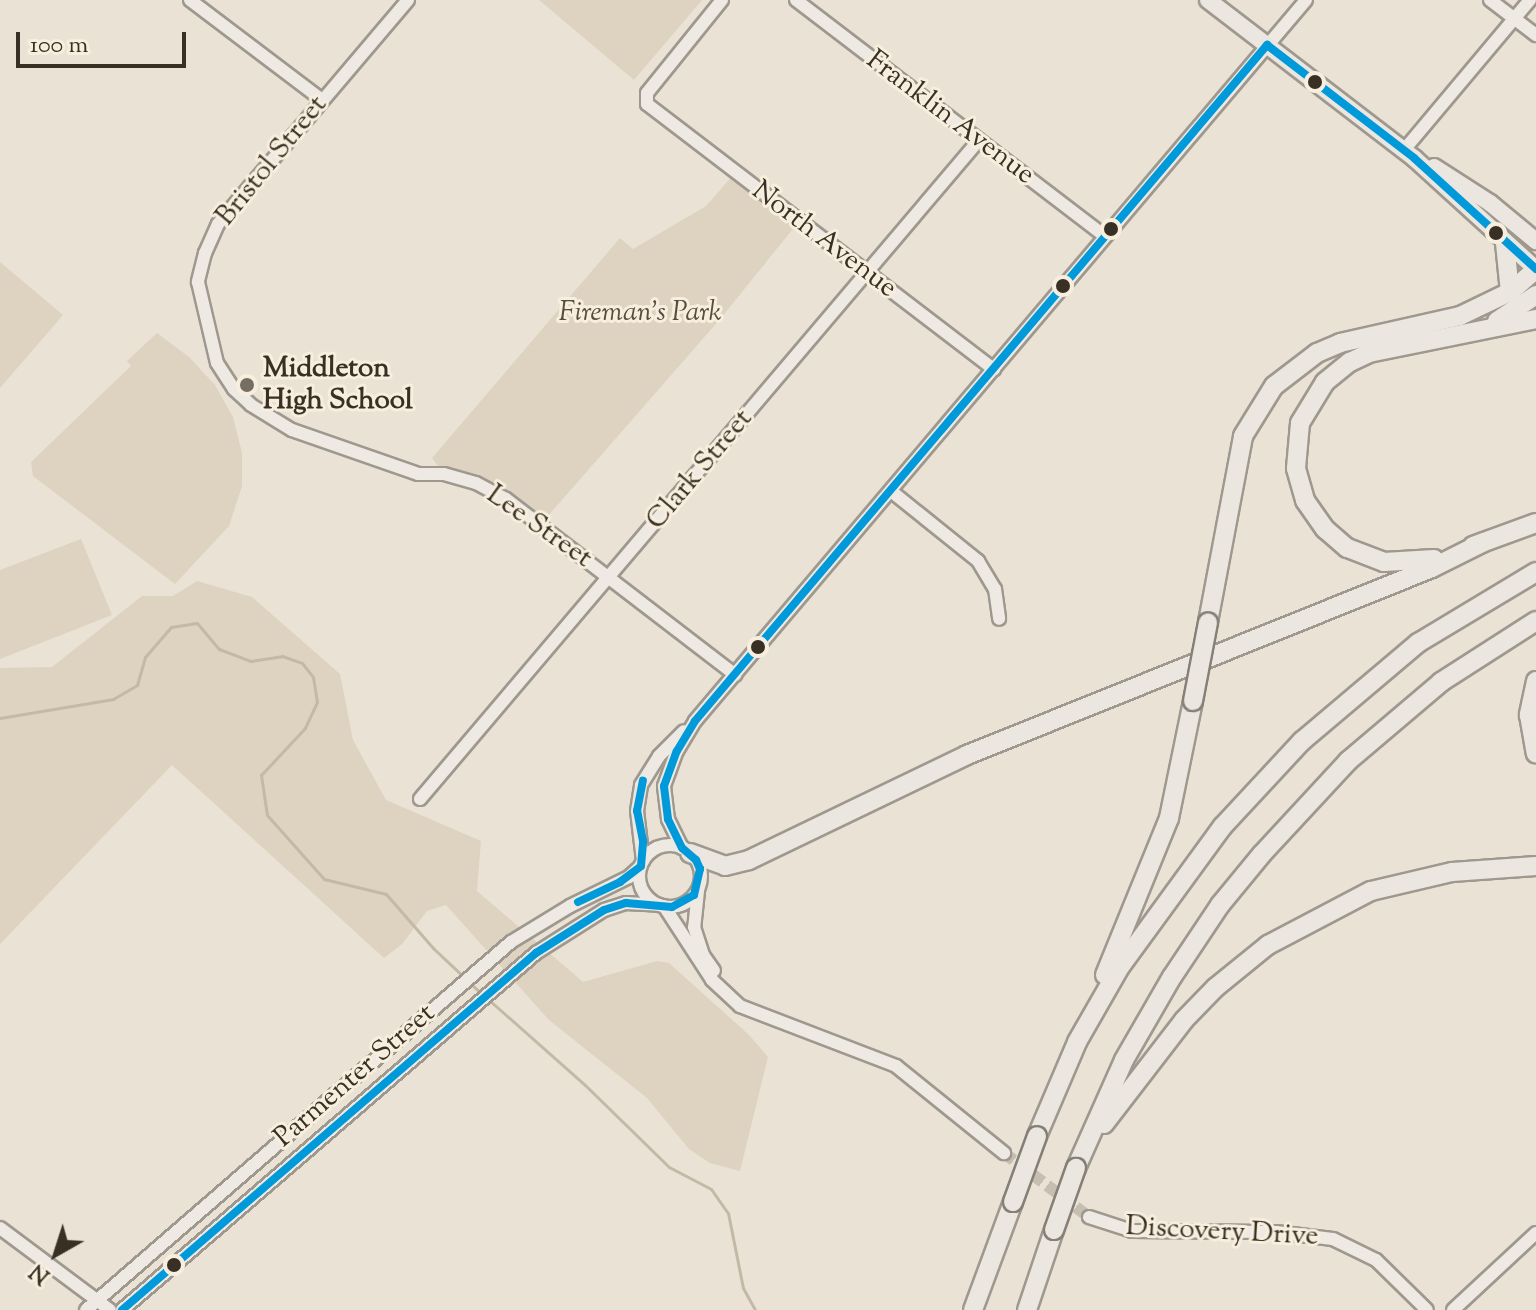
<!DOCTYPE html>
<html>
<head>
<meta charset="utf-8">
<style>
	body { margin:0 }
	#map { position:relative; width:1536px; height:1310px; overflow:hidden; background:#eae2d4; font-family:"Sorts Mill Goudy",serif }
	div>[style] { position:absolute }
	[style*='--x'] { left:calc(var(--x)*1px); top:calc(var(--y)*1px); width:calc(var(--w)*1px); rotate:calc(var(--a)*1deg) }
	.green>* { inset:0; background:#ddd3c0 }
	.stream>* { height:3px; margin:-1.5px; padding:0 1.5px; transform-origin:1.5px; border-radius:1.5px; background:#c4b9a6 }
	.minor-tunnel>* { height:12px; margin-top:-6px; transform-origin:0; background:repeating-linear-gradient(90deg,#c6beb1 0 12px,transparent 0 18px) }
	.roads { filter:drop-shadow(2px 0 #9e988f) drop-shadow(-2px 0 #9e988f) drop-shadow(0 2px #9e988f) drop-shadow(0 -2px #9e988f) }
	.minor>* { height:12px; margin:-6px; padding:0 6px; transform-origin:6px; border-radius:6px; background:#eeeae3 }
	.minor>.ring { margin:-6px; padding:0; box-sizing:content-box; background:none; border:12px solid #eeeae3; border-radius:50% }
	.major>* { height:16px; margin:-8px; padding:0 8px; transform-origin:8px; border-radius:8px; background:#ebe6df }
	.highway>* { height:18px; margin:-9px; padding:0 9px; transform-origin:9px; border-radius:9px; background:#ebe6df }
	.bridges { filter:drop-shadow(2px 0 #858077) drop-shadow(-2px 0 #858077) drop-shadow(0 2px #858077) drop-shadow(0 -2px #858077) }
	.highway-bridge>* { height:18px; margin:-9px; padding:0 9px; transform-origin:9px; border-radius:9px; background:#ebe6df }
	.bus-1>* { height:8px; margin:-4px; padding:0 4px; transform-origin:4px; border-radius:4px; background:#009ada }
	.dots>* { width:22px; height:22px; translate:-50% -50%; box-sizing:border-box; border:4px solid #f7eede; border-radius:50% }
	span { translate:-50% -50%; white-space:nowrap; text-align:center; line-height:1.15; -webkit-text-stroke:6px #f7eede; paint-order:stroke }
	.street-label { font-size:28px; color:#382f25 }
	.park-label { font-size:28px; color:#574d41; font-style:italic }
	.poi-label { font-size:28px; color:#382f25; font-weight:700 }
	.left { translate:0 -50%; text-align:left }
	.north { position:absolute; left:16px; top:1214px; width:80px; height:80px; -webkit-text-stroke:6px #f7eede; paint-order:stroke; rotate:219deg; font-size:22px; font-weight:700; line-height:32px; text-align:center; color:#382f25 }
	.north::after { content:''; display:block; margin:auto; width:28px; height:36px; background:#382f25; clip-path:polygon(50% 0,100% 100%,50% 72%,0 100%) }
	.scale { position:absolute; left:16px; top:32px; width:170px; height:36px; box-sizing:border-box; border:4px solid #382f25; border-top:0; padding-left:10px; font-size:24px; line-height:28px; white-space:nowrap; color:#382f25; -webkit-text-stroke:6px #f7eede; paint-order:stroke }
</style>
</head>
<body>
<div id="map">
	<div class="green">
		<i style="clip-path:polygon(539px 0,702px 0,634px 80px)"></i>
		<i style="clip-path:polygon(735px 173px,800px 220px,721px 318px,541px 524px,506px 499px,444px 474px,432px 458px,620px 238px,633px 249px,706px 206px)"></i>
		<i style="clip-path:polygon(0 262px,63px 315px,0 388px)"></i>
		<i style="clip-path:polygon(157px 333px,189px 357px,215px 385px,233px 417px,242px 453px,242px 486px,229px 526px,175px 584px,33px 476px,31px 462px,131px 366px,127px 361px)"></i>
		<i style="clip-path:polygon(81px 539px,112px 615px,0 659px,0 570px)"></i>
		<i style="clip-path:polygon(197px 581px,252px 597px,340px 674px,353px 740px,386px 800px,481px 841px,477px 891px,583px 982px,657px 961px,669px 963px,749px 1035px,768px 1057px,740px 1171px,710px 1163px,689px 1149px,647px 1098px,549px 1020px,446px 905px,427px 911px,402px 944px,384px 958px,172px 765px,0 944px,0 668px,52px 667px,142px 596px,173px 596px)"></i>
	</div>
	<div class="stream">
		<i style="--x:0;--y:718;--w:115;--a:-9.5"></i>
		<i style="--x:113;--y:699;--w:28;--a:-30"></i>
		<i style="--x:137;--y:685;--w:29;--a:-74"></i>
		<i style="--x:145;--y:657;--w:40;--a:-49"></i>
		<i style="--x:171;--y:627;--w:26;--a:-9"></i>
		<i style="--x:197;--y:623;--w:34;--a:50"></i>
		<i style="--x:219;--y:649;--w:34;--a:21"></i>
		<i style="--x:251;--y:661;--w:31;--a:-9"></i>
		<i style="--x:282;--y:656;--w:21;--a:19"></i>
		<i style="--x:302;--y:663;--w:18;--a:52"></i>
		<i style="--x:313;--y:677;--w:25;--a:81"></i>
		<i style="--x:317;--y:702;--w:29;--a:115"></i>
		<i style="--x:305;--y:728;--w:64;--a:133.1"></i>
		<i style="--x:261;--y:775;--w:40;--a:81.5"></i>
		<i style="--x:267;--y:815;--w:86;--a:48.3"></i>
		<i style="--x:324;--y:879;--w:64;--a:13.6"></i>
		<i style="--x:386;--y:894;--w:72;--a:49"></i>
		<i style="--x:433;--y:948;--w:45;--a:43.2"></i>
		<i style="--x:471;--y:984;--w:16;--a:43"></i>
		<i style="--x:489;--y:1000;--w:128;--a:41.5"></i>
		<i style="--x:585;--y:1085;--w:117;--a:44.3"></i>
		<i style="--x:669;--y:1167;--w:47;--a:27.6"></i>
		<i style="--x:711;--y:1189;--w:29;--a:55"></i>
		<i style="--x:728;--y:1213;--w:76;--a:78.7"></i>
		<i style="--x:743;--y:1288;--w:25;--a:61"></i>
	</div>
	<div class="minor-tunnel">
		<i style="--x:1004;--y:1153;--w:106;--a:37"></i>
	</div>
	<div class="roads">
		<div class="minor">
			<i style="--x:190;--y:0;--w:164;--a:37.1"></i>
			<i style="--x:408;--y:0;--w:294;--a:130.3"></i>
			<i style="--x:218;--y:224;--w:32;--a:114"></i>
			<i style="--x:205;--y:253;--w:30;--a:104"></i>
			<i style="--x:198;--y:282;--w:83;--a:76.8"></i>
			<i style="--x:217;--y:363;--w:31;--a:57"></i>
			<i style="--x:234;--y:389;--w:23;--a:43"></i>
			<i style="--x:251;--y:405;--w:48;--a:31.4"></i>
			<i style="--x:292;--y:430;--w:133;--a:19.2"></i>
			<i style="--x:418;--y:474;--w:26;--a:0"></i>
			<i style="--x:444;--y:474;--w:33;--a:16"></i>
			<i style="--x:476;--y:483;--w:34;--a:28"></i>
			<i style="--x:506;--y:499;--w:289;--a:37.5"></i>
			<i style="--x:722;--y:0;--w:119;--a:128.9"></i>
			<i style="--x:647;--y:93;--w:11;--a:90"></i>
			<i style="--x:647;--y:104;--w:437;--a:37.4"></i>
			<i style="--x:796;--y:0;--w:389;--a:37.4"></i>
			<i style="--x:1490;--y:0;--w:58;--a:37.3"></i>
			<i style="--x:1404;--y:150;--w:196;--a:-50"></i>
			<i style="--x:891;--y:491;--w:112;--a:38.8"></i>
			<i style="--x:978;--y:561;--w:33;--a:59"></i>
			<i style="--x:995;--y:589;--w:30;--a:82"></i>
			<i style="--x:420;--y:799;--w:864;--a:-49.69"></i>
			<i class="ring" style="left:639px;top:845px;width:50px;height:50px"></i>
			<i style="--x:682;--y:848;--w:32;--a:-116"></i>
			<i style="--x:668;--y:819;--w:33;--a:-97"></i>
			<i style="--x:664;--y:786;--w:37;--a:-70"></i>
			<i style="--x:677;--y:751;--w:35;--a:-59"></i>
			<i style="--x:695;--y:721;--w:945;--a:-49.72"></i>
			<i style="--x:643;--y:861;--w:50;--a:-96.8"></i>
			<i style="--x:637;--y:811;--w:26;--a:-81"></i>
			<i style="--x:641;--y:785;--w:34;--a:-58"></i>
			<i style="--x:659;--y:756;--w:35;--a:-45"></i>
			<i style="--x:698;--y:891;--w:36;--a:96"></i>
			<i style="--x:694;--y:927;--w:29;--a:72"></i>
			<i style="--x:703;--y:955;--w:19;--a:55"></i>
			<i style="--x:664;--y:906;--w:88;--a:57"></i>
			<i style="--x:712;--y:980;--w:38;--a:43"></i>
			<i style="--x:740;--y:1006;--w:167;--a:21"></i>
			<i style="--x:896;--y:1066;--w:139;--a:38.9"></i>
			<i style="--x:1089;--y:1217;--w:45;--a:18"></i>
			<i style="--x:1132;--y:1231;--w:144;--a:0.4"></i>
			<i style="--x:1276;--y:1232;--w:57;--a:7"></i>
			<i style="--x:1333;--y:1239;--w:48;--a:26"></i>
			<i style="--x:1376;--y:1260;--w:71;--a:44.4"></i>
			<i style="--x:0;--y:1228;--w:137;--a:36.7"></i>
			<i style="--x:86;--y:1310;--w:562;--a:-40.89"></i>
			<i style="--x:511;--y:942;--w:69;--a:-31.4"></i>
			<i style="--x:570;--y:906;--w:66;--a:-26.2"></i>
			<i style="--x:629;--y:877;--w:16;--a:-43"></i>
			<i style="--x:122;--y:1310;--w:547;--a:-40.77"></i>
			<i style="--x:536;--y:953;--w:80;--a:-32.3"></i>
			<i style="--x:604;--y:910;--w:23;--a:-18"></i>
			<i style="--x:626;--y:903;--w:33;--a:3"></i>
			<i style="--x:1453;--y:1310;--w:113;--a:-42.9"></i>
		</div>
		<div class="major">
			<i style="--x:1208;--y:0;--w:260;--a:37.5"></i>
			<i style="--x:1414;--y:158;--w:165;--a:42.3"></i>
			<i style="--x:1434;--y:167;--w:67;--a:32.7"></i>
			<i style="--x:1490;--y:203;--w:60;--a:39.6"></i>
		</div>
		<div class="highway">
			<i style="--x:1505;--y:243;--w:49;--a:84.2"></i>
			<i style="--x:1497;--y:321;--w:47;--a:-33.7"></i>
			<i style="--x:1473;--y:546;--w:67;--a:-20.1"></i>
			<i style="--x:1434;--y:559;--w:50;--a:176.6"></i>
			<i style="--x:1384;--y:562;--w:40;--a:-159"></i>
			<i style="--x:1347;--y:548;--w:29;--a:-139"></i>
			<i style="--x:1325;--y:529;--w:35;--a:-125"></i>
			<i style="--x:1305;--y:500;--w:33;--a:-106"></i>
			<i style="--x:1296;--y:468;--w:45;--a:-84.9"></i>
			<i style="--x:1300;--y:423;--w:48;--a:-58.6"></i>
			<i style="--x:1325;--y:382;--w:32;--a:-39"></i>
			<i style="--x:1350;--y:362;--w:21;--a:-25"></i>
			<i style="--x:1369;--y:353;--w:170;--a:-11.5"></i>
			<i style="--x:1208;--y:622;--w:189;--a:-79.3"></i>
			<i style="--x:1243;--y:436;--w:59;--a:-58.2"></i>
			<i style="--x:1274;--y:386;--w:54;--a:-37.5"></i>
			<i style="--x:1317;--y:353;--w:25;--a:-23"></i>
			<i style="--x:1340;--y:343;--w:123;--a:-12.7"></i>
			<i style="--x:1460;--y:316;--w:55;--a:-25.6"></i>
			<i style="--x:1510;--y:292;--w:35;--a:-41"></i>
			<i style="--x:1536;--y:681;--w:35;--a:102"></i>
			<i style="--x:1529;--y:715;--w:39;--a:80"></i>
			<i style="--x:690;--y:853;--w:37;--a:20"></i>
			<i style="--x:725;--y:866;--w:25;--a:-14"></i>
			<i style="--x:749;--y:860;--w:242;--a:-25.7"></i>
			<i style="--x:967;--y:755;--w:501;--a:-21.91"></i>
			<i style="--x:1432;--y:568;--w:56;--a:-26.6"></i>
			<i style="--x:1105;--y:975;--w:170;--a:-67.8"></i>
			<i style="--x:1169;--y:818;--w:119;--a:-78.4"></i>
			<i style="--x:1104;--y:1124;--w:131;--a:-52.4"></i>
			<i style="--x:1184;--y:1020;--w:45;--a:-45.9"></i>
			<i style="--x:1215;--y:988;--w:68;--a:-39.1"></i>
			<i style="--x:1268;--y:945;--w:116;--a:-27.7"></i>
			<i style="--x:1371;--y:891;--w:83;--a:-13.2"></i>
			<i style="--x:1452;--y:872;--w:84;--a:-4.1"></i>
			<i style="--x:1037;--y:1136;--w:102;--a:-66.9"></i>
			<i style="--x:1077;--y:1042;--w:86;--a:-60.2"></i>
			<i style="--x:1120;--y:967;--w:175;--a:-53.9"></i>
			<i style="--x:1223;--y:826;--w:116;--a:-47.1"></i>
			<i style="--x:1302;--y:741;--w:152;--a:-40.2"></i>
			<i style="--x:1418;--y:643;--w:138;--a:-31"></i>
			<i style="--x:1076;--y:1168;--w:118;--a:-66"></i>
			<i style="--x:1124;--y:1060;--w:96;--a:-60"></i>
			<i style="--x:1172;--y:977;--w:87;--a:-56.3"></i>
			<i style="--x:1220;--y:905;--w:66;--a:-50.5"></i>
			<i style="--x:1262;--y:854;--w:127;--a:-47.2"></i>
			<i style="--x:1348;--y:761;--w:122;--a:-40.3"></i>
			<i style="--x:1441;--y:682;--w:113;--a:-32.7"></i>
			<i style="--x:973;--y:1310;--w:115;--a:-69.7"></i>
			<i style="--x:1027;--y:1310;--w:84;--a:-71.4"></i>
		</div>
	</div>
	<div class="bridges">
		<div class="highway-bridge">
			<i style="--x:1193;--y:701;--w:80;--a:-79.2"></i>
			<i style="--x:1013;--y:1202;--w:70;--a:-70"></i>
			<i style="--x:1054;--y:1230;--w:66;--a:-70.5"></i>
		</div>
	</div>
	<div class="bus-1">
		<i style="--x:578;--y:902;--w:47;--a:-25.5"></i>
		<i style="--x:620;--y:882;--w:26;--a:-37"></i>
		<i style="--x:641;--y:866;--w:25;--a:-85"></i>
		<i style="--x:643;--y:841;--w:31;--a:-101"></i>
		<i style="--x:637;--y:811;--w:31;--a:-79"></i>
		<i style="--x:122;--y:1310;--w:547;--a:-40.77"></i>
		<i style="--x:536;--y:953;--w:80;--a:-32.3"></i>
		<i style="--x:604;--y:910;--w:23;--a:-18"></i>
		<i style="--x:626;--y:903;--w:46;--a:5"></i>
		<i style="--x:672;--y:907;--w:25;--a:-29"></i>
		<i style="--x:694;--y:895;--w:27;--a:-77"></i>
		<i style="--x:700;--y:869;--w:10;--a:-114"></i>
		<i style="--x:696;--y:860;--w:18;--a:-139"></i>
		<i style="--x:682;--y:848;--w:32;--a:-116"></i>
		<i style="--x:668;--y:819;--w:33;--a:-97"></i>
		<i style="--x:664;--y:786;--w:37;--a:-70"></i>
		<i style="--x:677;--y:751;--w:35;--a:-59"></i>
		<i style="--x:695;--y:721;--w:886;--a:-49.76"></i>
		<i style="--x:1267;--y:45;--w:185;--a:37.5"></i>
		<i style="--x:1414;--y:158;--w:165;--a:42.3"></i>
	</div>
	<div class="dots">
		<i style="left:1315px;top:82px;background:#382f25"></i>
		<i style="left:1111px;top:229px;background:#382f25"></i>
		<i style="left:1496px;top:233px;background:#382f25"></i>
		<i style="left:1063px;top:286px;background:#382f25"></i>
		<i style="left:247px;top:385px;background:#766e62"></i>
		<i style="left:758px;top:647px;background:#382f25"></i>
		<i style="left:174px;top:1265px;background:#382f25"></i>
	</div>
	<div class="street-label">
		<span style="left:950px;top:118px;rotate:37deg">Franklin Avenue</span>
		<span style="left:272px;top:161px;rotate:-51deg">Bristol Street</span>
		<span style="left:824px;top:240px;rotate:37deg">North Avenue</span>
		<span style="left:700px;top:470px;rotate:-50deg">Clark Street</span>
		<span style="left:539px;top:527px;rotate:35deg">Lee Street</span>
		<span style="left:355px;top:1076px;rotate:-41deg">Parmenter Street</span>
		<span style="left:1222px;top:1232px;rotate:3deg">Discovery Drive</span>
	</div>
	<div class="park-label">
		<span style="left:640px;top:313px">Fireman's Park</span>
	</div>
	<div class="poi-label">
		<span class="left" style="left:263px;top:385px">Middleton<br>High School</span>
	</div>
	<div class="north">N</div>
	<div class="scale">100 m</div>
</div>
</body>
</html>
